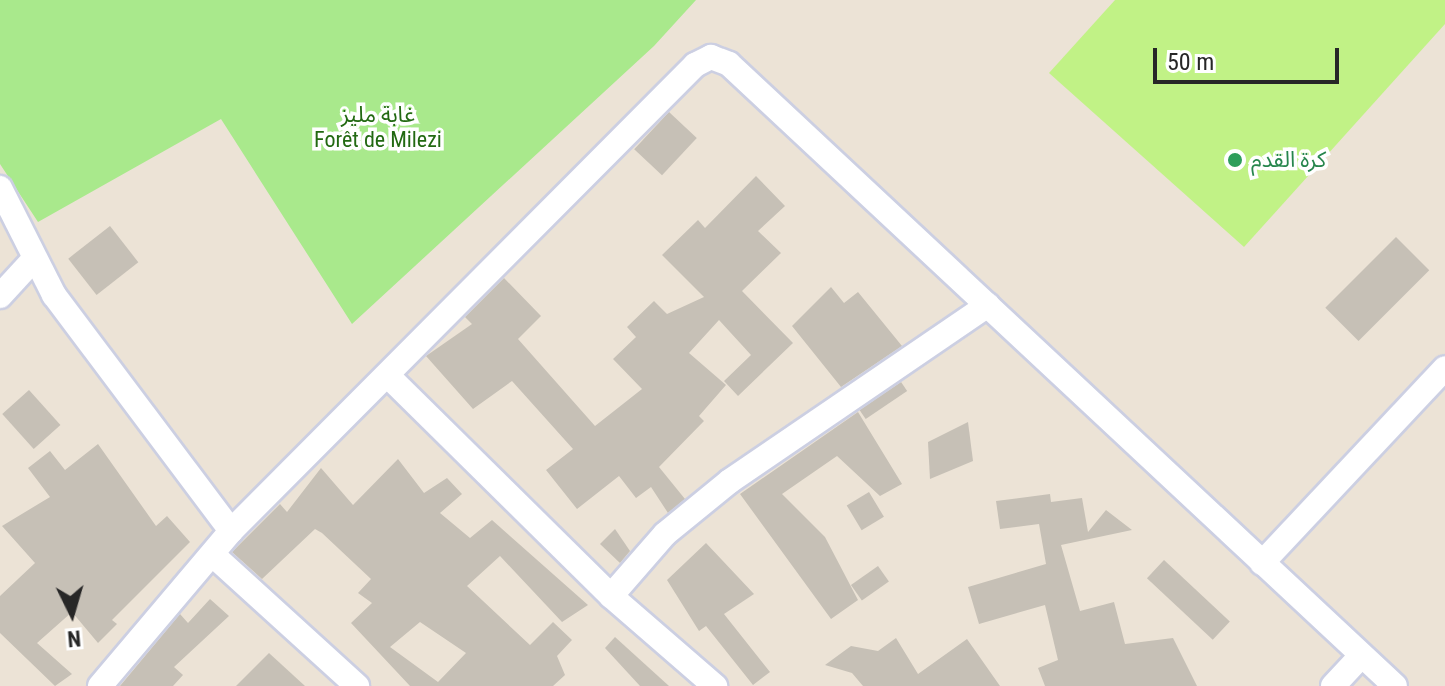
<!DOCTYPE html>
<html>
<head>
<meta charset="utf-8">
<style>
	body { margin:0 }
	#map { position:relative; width:1445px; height:686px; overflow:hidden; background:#ece3d6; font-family:"Roboto Condensed","Noto Sans Arabic",sans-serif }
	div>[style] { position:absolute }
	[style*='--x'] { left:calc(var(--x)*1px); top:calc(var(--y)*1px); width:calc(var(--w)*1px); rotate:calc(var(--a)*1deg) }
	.green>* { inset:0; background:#a9e98c }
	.pitch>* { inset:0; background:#c1f286 }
	.building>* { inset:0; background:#c6c0b6; transform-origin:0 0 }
	.roads { filter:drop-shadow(2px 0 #cccfe2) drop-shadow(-2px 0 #cccfe2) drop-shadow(0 2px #cccfe2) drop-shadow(0 -2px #cccfe2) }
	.street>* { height:24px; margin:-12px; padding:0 12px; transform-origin:12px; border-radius:12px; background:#fff }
	.dots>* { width:22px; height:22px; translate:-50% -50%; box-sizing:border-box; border:4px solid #fff; border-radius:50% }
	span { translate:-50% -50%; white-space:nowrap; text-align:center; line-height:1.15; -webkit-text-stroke:7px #fff; paint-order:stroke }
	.park-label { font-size:22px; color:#226912 }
	.leisure-label { font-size:22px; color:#27864d }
	.left { translate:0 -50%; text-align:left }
	.north { position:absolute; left:32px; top:574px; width:80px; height:80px; -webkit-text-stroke:6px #fff; paint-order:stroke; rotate:175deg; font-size:22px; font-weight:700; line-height:32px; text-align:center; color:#272727 }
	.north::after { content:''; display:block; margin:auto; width:28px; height:36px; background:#272727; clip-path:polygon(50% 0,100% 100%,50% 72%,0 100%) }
	.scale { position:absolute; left:1153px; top:48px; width:186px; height:36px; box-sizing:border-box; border:4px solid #272727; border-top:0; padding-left:10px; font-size:24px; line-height:28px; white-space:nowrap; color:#272727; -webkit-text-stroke:6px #fff; paint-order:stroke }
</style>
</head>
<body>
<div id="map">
	<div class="green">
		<i style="clip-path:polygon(0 0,696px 0,654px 46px,352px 324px,221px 119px,38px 222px,0 164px)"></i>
	</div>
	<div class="pitch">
		<i style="clip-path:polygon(1115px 0,1445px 0,1445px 24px,1244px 247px,1049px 73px)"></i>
	</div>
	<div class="building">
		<i style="left:669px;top:112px;width:38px;height:51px;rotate:43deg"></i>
		<i style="clip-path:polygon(756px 176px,785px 206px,758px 231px,781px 253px,742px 291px,793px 343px,738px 396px,724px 381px,751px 355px,719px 320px,689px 353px,726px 385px,699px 416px,704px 421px,659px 467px,685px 499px,668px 513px,651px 487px,636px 498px,619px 476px,577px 509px,546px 470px,573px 449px,512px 381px,473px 409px,426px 356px,472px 324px,465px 317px,504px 278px,541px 316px,518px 339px,595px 426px,642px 389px,613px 359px,636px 337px,627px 327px,654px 301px,667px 314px,704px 297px,662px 255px,698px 220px,705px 228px)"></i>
		<i style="left:110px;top:226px;width:46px;height:53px;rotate:52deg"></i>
		<i style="left:1396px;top:237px;width:47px;height:100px;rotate:45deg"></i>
		<i style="clip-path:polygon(831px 287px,844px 303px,858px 292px,902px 346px,841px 387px,792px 326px)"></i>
		<i style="left:901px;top:382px;width:11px;height:50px;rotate:56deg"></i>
		<i style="left:29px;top:390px;width:47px;height:36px;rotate:48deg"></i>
		<i style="clip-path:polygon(858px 412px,902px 484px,880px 496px,837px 456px,782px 494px,825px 537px,858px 600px,831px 619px,740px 494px)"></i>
		<i style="clip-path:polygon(968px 422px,973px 461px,930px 479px,928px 442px)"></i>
		<i style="clip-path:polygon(98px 444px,156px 526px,167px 516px,190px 542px,112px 620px,117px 624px,98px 643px,72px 612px,37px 643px,72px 674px,55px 686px,0 633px,0 596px,35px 563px,2px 526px,50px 497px,28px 468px,50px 451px,65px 470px)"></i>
		<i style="clip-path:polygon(evenodd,398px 459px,424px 493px,447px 478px,462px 494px,440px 513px,470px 538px,492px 520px,588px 605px,562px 622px,500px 556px,467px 586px,530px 645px,553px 622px,572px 640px,557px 656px,565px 675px,553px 686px,410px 686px,351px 623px,372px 603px,358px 593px,371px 579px,322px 533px,315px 529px,262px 579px,232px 552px,280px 504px,287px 512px,321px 468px,353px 505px,398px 459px,420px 622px,466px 653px,438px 682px,390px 647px,420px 622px)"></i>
		<i style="left:869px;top:492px;width:29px;height:26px;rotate:59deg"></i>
		<i style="clip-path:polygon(1050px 494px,1051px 502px,1082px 498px,1088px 532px,1106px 510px,1132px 530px,1061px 545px,1080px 611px,1114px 602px,1125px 644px,1173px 638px,1197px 686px,1045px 686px,1038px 668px,1058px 660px,1045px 605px,979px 624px,968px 587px,1046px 564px,1039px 524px,1000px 529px,996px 501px)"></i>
		<i style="clip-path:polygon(615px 529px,630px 551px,620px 563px,600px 544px)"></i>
		<i style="clip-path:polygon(706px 543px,754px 594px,724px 614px,770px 672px,753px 685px,706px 626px,699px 631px,667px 580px)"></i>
		<i style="left:1164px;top:560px;width:90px;height:25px;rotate:43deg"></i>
		<i style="left:878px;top:566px;width:19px;height:33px;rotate:55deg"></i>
		<i style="clip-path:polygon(210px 599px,229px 616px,174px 667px,183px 675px,173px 686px,120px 686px,180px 614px,188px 623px)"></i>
		<i style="clip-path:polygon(615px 637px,669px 686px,640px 686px,605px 648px)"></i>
		<i style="clip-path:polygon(896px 638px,918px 674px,967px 639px,1000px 686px,863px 686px,852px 673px,825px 665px,851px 646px,878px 651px)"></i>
		<i style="clip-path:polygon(269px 653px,305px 686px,236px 686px)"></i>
	</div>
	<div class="roads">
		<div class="street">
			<i style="--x:0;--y:188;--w:120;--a:63.2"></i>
			<i style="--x:54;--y:295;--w:295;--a:53.1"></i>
			<i style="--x:0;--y:296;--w:50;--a:-47.4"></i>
			<i style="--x:388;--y:376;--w:313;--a:44.6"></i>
			<i style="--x:611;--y:596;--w:138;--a:40.9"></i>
			<i style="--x:213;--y:555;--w:195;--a:42.3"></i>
			<i style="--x:1262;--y:563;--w:267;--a:-46.8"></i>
			<i style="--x:611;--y:596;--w:82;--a:-48.9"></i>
			<i style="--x:665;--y:534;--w:84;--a:-39.2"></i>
			<i style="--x:730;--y:481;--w:312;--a:-34.3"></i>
			<i style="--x:100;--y:686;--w:203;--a:-49.8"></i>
			<i style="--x:231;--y:531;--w:658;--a:-45.12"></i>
			<i style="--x:695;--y:65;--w:18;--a:-27"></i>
			<i style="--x:711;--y:57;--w:19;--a:21"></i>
			<i style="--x:729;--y:64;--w:911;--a:43.04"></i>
			<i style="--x:1333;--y:686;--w:41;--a:-47"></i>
		</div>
	</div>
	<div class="dots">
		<i style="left:1235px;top:160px;background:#2e9e5b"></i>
	</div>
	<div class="park-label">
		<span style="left:378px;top:127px">غابة مليز<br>Forêt de Milezi</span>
	</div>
	<div class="leisure-label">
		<span class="left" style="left:1251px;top:160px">كرة القدم</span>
	</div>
	<div class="north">N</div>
	<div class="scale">50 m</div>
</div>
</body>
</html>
